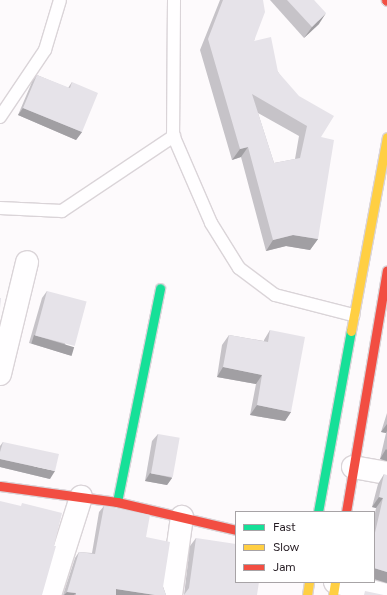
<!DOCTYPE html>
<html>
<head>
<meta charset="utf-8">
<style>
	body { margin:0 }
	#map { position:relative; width:387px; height:595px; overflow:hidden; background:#fdfafc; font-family:Figtree,sans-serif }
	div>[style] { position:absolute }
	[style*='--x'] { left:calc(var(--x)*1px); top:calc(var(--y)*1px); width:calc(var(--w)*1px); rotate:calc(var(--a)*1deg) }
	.roads { filter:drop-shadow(1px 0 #dad4d8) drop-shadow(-1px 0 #dad4d8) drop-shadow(0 1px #dad4d8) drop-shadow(0 -1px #dad4d8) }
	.lane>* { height:12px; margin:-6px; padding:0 6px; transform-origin:6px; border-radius:6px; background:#fffeff }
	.street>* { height:22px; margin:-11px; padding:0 11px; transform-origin:11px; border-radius:11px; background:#fffeff }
	.fast>* { height:9px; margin:-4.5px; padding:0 4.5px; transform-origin:4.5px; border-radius:4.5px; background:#16e098 }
	.slow>* { height:9px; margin:-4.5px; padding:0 4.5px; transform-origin:4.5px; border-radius:4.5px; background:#ffcf43 }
	.jam>* { height:9px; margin:-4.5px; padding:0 4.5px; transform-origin:4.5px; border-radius:4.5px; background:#f24e42 }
	.wall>* { inset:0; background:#c6c3c8 }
	.shaded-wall>* { inset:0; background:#a19fa3; transform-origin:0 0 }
	.building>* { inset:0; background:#e6e3e9; transform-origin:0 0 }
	span { translate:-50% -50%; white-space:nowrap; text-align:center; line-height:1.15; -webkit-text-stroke:3.5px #fff; paint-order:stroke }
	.legend { position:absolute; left:235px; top:511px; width:140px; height:72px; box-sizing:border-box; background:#fff; border:1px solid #a7a3a6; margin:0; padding:5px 7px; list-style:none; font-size:12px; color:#231a21 }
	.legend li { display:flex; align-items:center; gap:8px; height:20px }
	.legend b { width:20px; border:1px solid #a7a3a6 }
</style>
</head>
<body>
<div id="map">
	<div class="roads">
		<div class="lane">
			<i style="--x:174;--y:0;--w:135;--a:90.4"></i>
			<i style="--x:173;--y:135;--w:96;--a:66.6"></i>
			<i style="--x:211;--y:223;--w:53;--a:58.1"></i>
			<i style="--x:239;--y:268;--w:45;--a:36.9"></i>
			<i style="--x:275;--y:295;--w:81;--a:14.4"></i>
			<i style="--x:0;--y:117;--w:81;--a:-56.1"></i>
			<i style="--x:45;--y:50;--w:52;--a:-73.3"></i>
			<i style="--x:0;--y:208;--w:62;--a:2.8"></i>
			<i style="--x:62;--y:211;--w:135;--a:-33.8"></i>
		</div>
		<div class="street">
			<i style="--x:0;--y:374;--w:115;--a:-76.4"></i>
			<i style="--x:353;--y:467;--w:35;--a:10"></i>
			<i style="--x:335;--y:582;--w:54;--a:14"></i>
			<i style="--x:50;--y:595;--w:103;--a:-72.4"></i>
			<i style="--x:171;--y:595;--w:79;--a:-82"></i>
		</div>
		<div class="fast">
			<i style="--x:117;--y:502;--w:218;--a:-78.6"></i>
			<i style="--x:318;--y:512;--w:184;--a:-79.7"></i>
		</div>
		<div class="slow">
			<i style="--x:351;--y:331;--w:197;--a:-79.5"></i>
			<i style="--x:307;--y:595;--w:13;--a:-81"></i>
			<i style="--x:333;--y:595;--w:13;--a:-81"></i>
		</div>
		<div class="jam">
			<i style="--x:386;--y:0;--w:1;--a:45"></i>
			<i style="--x:0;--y:486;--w:118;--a:7.8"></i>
			<i style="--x:117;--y:502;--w:122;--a:13.2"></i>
			<i style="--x:346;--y:512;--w:245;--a:-80.4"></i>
		</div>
	</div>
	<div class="wall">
		<i style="clip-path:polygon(evenodd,220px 0,263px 0,254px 41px,278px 72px,321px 137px,318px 239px,310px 250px,286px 246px,266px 251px,241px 157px,232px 160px,200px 50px,220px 0,258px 113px,299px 136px,295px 159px,274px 163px,258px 113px)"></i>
		<i style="clip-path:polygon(270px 0,314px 0,319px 24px,304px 38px)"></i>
		<i style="clip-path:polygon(37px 75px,68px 88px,72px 82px,82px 132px,76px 140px,18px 115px,32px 82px)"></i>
		<i style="clip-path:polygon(47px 291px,69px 355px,29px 343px,42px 298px)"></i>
		<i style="clip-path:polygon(270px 330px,291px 412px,285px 421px,250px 415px,256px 384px,217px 377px,222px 345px,229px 335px,264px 341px,264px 340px)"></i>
		<i style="clip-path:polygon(387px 413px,387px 461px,380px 459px,386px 433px,381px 432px)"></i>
		<i style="clip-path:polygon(158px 434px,172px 478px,167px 485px,145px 481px,152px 441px)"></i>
		<i style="clip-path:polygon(3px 442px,50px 479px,0 467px,0 446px)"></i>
		<i style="clip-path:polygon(384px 474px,387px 583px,374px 579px,374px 518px,376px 508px,372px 507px,378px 484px)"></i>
		<i style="clip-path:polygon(104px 506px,146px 537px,166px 595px,63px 595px,75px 558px,79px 552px,92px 553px,99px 512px)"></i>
		<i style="clip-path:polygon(196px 538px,257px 595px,184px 595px,190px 546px)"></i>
	</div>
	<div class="shaded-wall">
		<i style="clip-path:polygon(326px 13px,319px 24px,304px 38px,312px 27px)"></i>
		<i style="clip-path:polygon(23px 108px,82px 132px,76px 140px,18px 115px)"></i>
		<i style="clip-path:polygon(248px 147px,241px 157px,232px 160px,240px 149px)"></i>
		<i style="clip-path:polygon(293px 235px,318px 239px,310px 250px,286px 246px,266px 251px,273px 240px)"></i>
		<i style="left:34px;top:335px;width:42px;height:9px;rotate:17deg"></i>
		<i style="clip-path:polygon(223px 367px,262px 375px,256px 384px,217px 377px)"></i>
		<i style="clip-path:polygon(257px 405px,291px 412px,285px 421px,250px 415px)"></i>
		<i style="clip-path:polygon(387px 424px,387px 431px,386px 433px,381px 432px)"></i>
		<i style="clip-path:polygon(386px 449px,387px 450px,387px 461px,380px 459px)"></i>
		<i style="clip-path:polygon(0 459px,55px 471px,50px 479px,0 467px)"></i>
		<i style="clip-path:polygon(150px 473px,172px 478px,167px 485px,145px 481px)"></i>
		<i style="clip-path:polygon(379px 497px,383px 498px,376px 508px,372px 507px)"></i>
		<i style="clip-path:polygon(374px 568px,387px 572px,387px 583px,374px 579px)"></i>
		<i style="clip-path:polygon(116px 589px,155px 595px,112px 595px)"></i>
		<i style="clip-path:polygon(67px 592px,76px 593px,74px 595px,64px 595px)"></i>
	</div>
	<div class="building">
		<i style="clip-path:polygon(evenodd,223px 0,263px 0,265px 12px,254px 41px,271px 37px,278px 72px,299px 96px,334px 116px,321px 137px,334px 140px,318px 239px,293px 235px,273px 240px,248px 147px,240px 149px,208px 39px,223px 0,252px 94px,307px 126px,300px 158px,274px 163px,252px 94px)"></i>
		<i style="clip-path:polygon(287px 0,314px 0,326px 13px,312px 27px)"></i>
		<i style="clip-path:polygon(37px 75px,70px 88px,72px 82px,98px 93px,82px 132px,23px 108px)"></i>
		<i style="left:47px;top:291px;width:41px;height:46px;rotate:15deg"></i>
		<i style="clip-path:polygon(0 298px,1px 298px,0 308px)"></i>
		<i style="clip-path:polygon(270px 330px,305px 337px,291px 412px,257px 405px,262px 375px,223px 367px,229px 335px,268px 342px)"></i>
		<i style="left:158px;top:434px;width:22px;height:40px;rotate:10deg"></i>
		<i style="clip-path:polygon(3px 442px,59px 454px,55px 471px,0 459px,0 452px)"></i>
		<i style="clip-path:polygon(384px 474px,387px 475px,387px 572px,374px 568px,374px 537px,383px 498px,379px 497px)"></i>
		<i style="clip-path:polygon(0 501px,21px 506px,22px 503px,62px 513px,54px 546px,56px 546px,42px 595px,0 595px)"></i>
		<i style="clip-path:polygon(104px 506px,150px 515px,146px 537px,170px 542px,163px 587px,166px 595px,155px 595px,116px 589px,116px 595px,76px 595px,76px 593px,67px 592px,79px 552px,95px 554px)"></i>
		<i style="clip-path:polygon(196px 538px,236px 544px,236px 582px,259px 582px,257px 595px,184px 595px,189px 588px)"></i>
		<i style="clip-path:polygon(365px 591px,384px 595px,364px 595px)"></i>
	</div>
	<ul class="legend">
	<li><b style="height:5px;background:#16e098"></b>Fast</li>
	<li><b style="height:5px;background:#ffcf43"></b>Slow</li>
	<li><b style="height:5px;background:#f24e42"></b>Jam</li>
	</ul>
</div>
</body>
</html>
